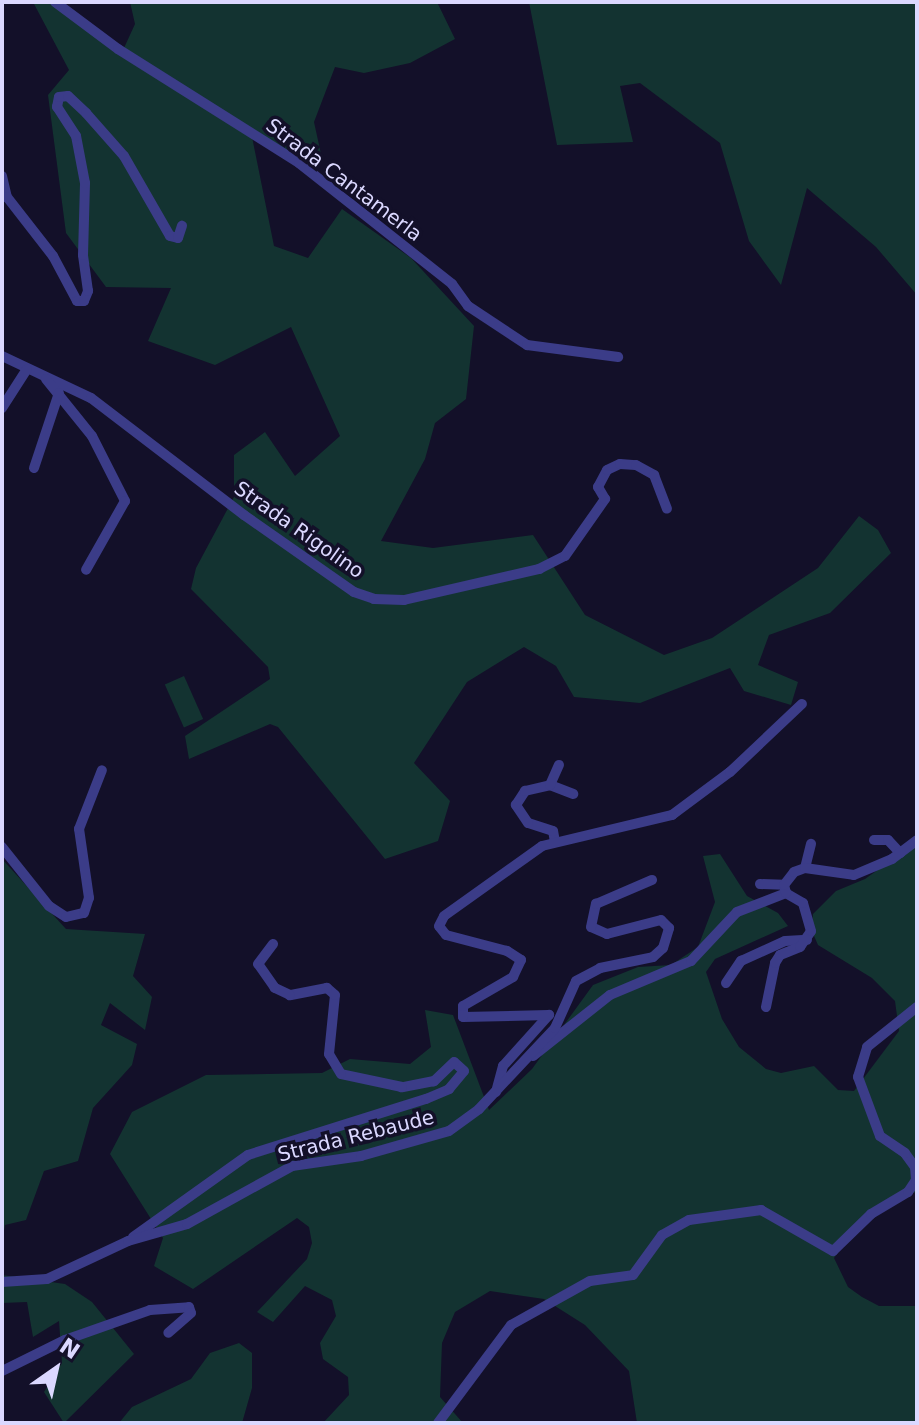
<!DOCTYPE html>
<html>
<head>
<meta charset="utf-8">
<style>
	body { margin:0 }
	#map { position:relative; width:919px; height:1425px; overflow:hidden; background:#131029; font-family:"DejaVu Sans",sans-serif }
	div>[style] { position:absolute }
	[style*='--x'] { left:calc(var(--x)*1px); top:calc(var(--y)*1px); width:calc(var(--w)*1px); rotate:calc(var(--a)*1deg) }
	.green>* { inset:0; background:#133331; transform-origin:0 0 }
	.minor>* { height:10px; margin:-5px; padding:0 5px; transform-origin:5px; border-radius:5px; background:#3b3c88 }
	span { translate:-50% -50%; white-space:nowrap; text-align:center; line-height:1.15; -webkit-text-stroke:7px #131029; paint-order:stroke }
	.street-label { font-size:20px; color:#dbd8ff }
	.frame { position:absolute; inset:0; border:4px solid #dbd8ff; pointer-events:none }
	.north { position:absolute; left:16px; top:1329px; width:80px; height:80px; -webkit-text-stroke:6px #131029; paint-order:stroke; rotate:34deg; font-size:22px; font-weight:700; line-height:32px; text-align:center; color:#dbd8ff }
	.north::after { content:''; display:block; margin:auto; width:28px; height:36px; background:#dbd8ff; clip-path:polygon(50% 0,100% 100%,50% 72%,0 100%) }
</style>
</head>
<body>
<div id="map">
	<div class="green">
		<i style="clip-path:polygon(33px 2px,60px 2px,124px 48px,135px 24px,130px 2px,437px 2px,455px 39px,410px 63px,364px 73px,335px 67px,314px 122px,321px 154px,308px 165px,251px 132px,274px 246px,308px 258px,342px 209px,411px 258px,474px 326px,466px 399px,435px 423px,425px 459px,381px 541px,433px 548px,533px 535px,585px 615px,664px 655px,712px 638px,818px 568px,859px 516px,878px 530px,891px 553px,830px 613px,769px 635px,758px 665px,798px 682px,791px 705px,744px 691px,730px 668px,640px 703px,574px 697px,556px 666px,524px 647px,467px 682px,414px 763px,450px 801px,438px 841px,385px 859px,278px 727px,270px 724px,189px 759px,185px 736px,270px 679px,268px 667px,191px 589px,196px 568px,234px 497px,234px 455px,265px 432px,295px 476px,340px 436px,291px 327px,215px 365px,148px 341px,171px 288px,106px 287px,66px 233px,48px 95px,69px 70px)"></i>
		<i style="clip-path:polygon(529px 2px,917px 2px,917px 295px,876px 247px,807px 188px,781px 285px,749px 241px,720px 143px,640px 83px,620px 86px,633px 142px,557px 145px)"></i>
		<i style="left:184px;top:676px;width:47px;height:21px;rotate:66deg"></i>
		<i style="clip-path:polygon(917px 842px,917px 1193px,902px 1191px,853px 1231px,834px 1258px,848px 1287px,862px 1297px,879px 1306px,917px 1306px,917px 1423px,637px 1423px,629px 1371px,585px 1325px,544px 1299px,490px 1291px,455px 1312px,442px 1343px,440px 1397px,463px 1423px,323px 1423px,349px 1395px,348px 1377px,323px 1359px,320px 1343px,336px 1316px,332px 1300px,305px 1286px,273px 1322px,257px 1312px,307px 1259px,312px 1243px,309px 1227px,297px 1218px,193px 1289px,154px 1266px,163px 1238px,110px 1154px,132px 1112px,206px 1075px,322px 1073px,350px 1059px,410px 1064px,431px 1047px,425px 1010px,453px 1015px,489px 1110px,532px 1069px,593px 985px,638px 967px,671px 965px,698px 947px,715px 902px,703px 856px,720px 854px,747px 896px,778px 913px,788px 926px,715px 959px,706px 972px,722px 1019px,739px 1047px,766px 1069px,781px 1073px,814px 1066px,838px 1090px,854px 1091px,899px 1031px,895px 1001px,872px 978px,818px 945px,811px 929px,813px 914px,836px 891px,865px 879px)"></i>
		<i style="clip-path:polygon(2px 859px,66px 929px,145px 934px,133px 976px,152px 997px,145px 1030px,110px 1003px,101px 1025px,137px 1044px,132px 1065px,93px 1108px,78px 1161px,44px 1171px,26px 1220px,5px 1225px,2px 1242px)"></i>
		<i style="clip-path:polygon(2px 1275px,65px 1284px,92px 1302px,134px 1354px,64px 1423px,44px 1392px,62px 1363px,59px 1321px,33px 1337px,27px 1302px,2px 1303px)"></i>
		<i style="clip-path:polygon(239px 1343px,252px 1353px,252px 1388px,242px 1423px,119px 1423px,132px 1407px,191px 1379px,210px 1353px)"></i>
	</div>
	<div class="minor">
		<i style="--x:55;--y:2;--w:79;--a:36.7"></i>
		<i style="--x:118;--y:49;--w:214;--a:32.2"></i>
		<i style="--x:299;--y:163;--w:195;--a:38.3"></i>
		<i style="--x:452;--y:284;--w:27;--a:54"></i>
		<i style="--x:468;--y:306;--w:71;--a:33.5"></i>
		<i style="--x:527;--y:345;--w:92;--a:7.5"></i>
		<i style="--x:2;--y:176;--w:22;--a:77"></i>
		<i style="--x:7;--y:197;--w:75;--a:52.1"></i>
		<i style="--x:53;--y:256;--w:51;--a:61.9"></i>
		<i style="--x:77;--y:301;--w:7;--a:0"></i>
		<i style="--x:84;--y:301;--w:11;--a:-68"></i>
		<i style="--x:88;--y:291;--w:36;--a:-98"></i>
		<i style="--x:83;--y:255;--w:72;--a:-88.4"></i>
		<i style="--x:85;--y:183;--w:48;--a:-100.8"></i>
		<i style="--x:76;--y:136;--w:35;--a:-123"></i>
		<i style="--x:57;--y:107;--w:10;--a:-79"></i>
		<i style="--x:59;--y:97;--w:9;--a:-6"></i>
		<i style="--x:68;--y:96;--w:25;--a:43"></i>
		<i style="--x:86;--y:113;--w:57;--a:48.5"></i>
		<i style="--x:124;--y:156;--w:92;--a:60.1"></i>
		<i style="--x:170;--y:236;--w:8;--a:14"></i>
		<i style="--x:178;--y:238;--w:13;--a:-72"></i>
		<i style="--x:2;--y:356;--w:98;--a:25.3"></i>
		<i style="--x:91;--y:398;--w:193;--a:37.4"></i>
		<i style="--x:244;--y:515;--w:134;--a:35"></i>
		<i style="--x:354;--y:592;--w:21;--a:19"></i>
		<i style="--x:374;--y:599;--w:30;--a:2"></i>
		<i style="--x:404;--y:600;--w:139;--a:-12.9"></i>
		<i style="--x:539;--y:569;--w:29;--a:-27"></i>
		<i style="--x:565;--y:556;--w:70;--a:-54.9"></i>
		<i style="--x:605;--y:499;--w:14;--a:-120"></i>
		<i style="--x:598;--y:487;--w:19;--a:-62"></i>
		<i style="--x:607;--y:470;--w:14;--a:-25"></i>
		<i style="--x:620;--y:464;--w:16;--a:4"></i>
		<i style="--x:636;--y:465;--w:21;--a:29"></i>
		<i style="--x:654;--y:475;--w:36;--a:69"></i>
		<i style="--x:46;--y:379;--w:73;--a:51.1"></i>
		<i style="--x:92;--y:436;--w:73;--a:63.1"></i>
		<i style="--x:125;--y:501;--w:79;--a:119.5"></i>
		<i style="--x:2;--y:408;--w:46;--a:-57.3"></i>
		<i style="--x:34;--y:468;--w:79;--a:-71.6"></i>
		<i style="--x:550;--y:785;--w:25;--a:21"></i>
		<i style="--x:874;--y:840;--w:14;--a:0"></i>
		<i style="--x:888;--y:840;--w:18;--a:47"></i>
		<i style="--x:555;--y:842;--w:11;--a:-100"></i>
		<i style="--x:553;--y:831;--w:26;--a:-162"></i>
		<i style="--x:528;--y:823;--w:22;--a:-124"></i>
		<i style="--x:516;--y:805;--w:17;--a:-57"></i>
		<i style="--x:525;--y:791;--w:26;--a:-13"></i>
		<i style="--x:550;--y:785;--w:22;--a:-66"></i>
		<i style="--x:2;--y:847;--w:75;--a:51.5"></i>
		<i style="--x:49;--y:906;--w:20;--a:33"></i>
		<i style="--x:66;--y:917;--w:18;--a:-13"></i>
		<i style="--x:84;--y:913;--w:16;--a:-72"></i>
		<i style="--x:89;--y:898;--w:70;--a:-98.2"></i>
		<i style="--x:79;--y:829;--w:63;--a:-68.7"></i>
		<i style="--x:805;--y:868;--w:25;--a:-76"></i>
		<i style="--x:760;--y:884;--w:24;--a:2"></i>
		<i style="--x:726;--y:983;--w:27;--a:-56"></i>
		<i style="--x:741;--y:961;--w:48;--a:-24.4"></i>
		<i style="--x:785;--y:941;--w:22;--a:-3"></i>
		<i style="--x:766;--y:1007;--w:45;--a:-78.4"></i>
		<i style="--x:775;--y:963;--w:9;--a:-58"></i>
		<i style="--x:780;--y:955;--w:22;--a:-22"></i>
		<i style="--x:800;--y:947;--w:19;--a:-55"></i>
		<i style="--x:811;--y:931;--w:29;--a:-106"></i>
		<i style="--x:803;--y:903;--w:20;--a:-150"></i>
		<i style="--x:533;--y:1056;--w:98;--a:-38.4"></i>
		<i style="--x:610;--y:995;--w:88;--a:-22.8"></i>
		<i style="--x:691;--y:961;--w:67;--a:-46.8"></i>
		<i style="--x:737;--y:912;--w:53;--a:-21.2"></i>
		<i style="--x:786;--y:893;--w:8;--a:-104"></i>
		<i style="--x:784;--y:885;--w:16;--a:-52"></i>
		<i style="--x:794;--y:872;--w:12;--a:-20"></i>
		<i style="--x:805;--y:868;--w:49;--a:8.1"></i>
		<i style="--x:854;--y:875;--w:41;--a:-22.8"></i>
		<i style="--x:892;--y:859;--w:31;--a:-37"></i>
		<i style="--x:496;--y:1092;--w:27;--a:-75"></i>
		<i style="--x:503;--y:1066;--w:69;--a:-48"></i>
		<i style="--x:549;--y:1015;--w:86;--a:178.7"></i>
		<i style="--x:463;--y:1017;--w:11;--a:-90"></i>
		<i style="--x:463;--y:1006;--w:58;--a:-30.1"></i>
		<i style="--x:513;--y:977;--w:19;--a:-65"></i>
		<i style="--x:521;--y:960;--w:17;--a:-147"></i>
		<i style="--x:507;--y:951;--w:63;--a:-165.3"></i>
		<i style="--x:446;--y:935;--w:11;--a:-128"></i>
		<i style="--x:439;--y:926;--w:11;--a:-63"></i>
		<i style="--x:444;--y:916;--w:120;--a:-35.5"></i>
		<i style="--x:542;--y:846;--w:134;--a:-13.4"></i>
		<i style="--x:672;--y:815;--w:72;--a:-36.6"></i>
		<i style="--x:730;--y:772;--w:99;--a:-43.4"></i>
		<i style="--x:133;--y:1237;--w:141;--a:-35.5"></i>
		<i style="--x:248;--y:1155;--w:187;--a:-17.5"></i>
		<i style="--x:426;--y:1099;--w:25;--a:-23"></i>
		<i style="--x:449;--y:1089;--w:23;--a:-50"></i>
		<i style="--x:464;--y:1071;--w:13;--a:-138"></i>
		<i style="--x:454;--y:1062;--w:28;--a:136"></i>
		<i style="--x:434;--y:1081;--w:33;--a:169"></i>
		<i style="--x:402;--y:1087;--w:62;--a:-168"></i>
		<i style="--x:341;--y:1074;--w:23;--a:-121"></i>
		<i style="--x:329;--y:1054;--w:59;--a:-84.2"></i>
		<i style="--x:335;--y:995;--w:11;--a:-139"></i>
		<i style="--x:327;--y:988;--w:38;--a:169"></i>
		<i style="--x:290;--y:995;--w:17;--a:-155"></i>
		<i style="--x:275;--y:988;--w:29;--a:-125"></i>
		<i style="--x:258;--y:964;--w:25;--a:-53"></i>
		<i style="--x:2;--y:1282;--w:45;--a:-3.8"></i>
		<i style="--x:47;--y:1279;--w:89;--a:-25.1"></i>
		<i style="--x:128;--y:1241;--w:61;--a:-16.1"></i>
		<i style="--x:187;--y:1224;--w:120;--a:-28.9"></i>
		<i style="--x:292;--y:1166;--w:70;--a:-8.2"></i>
		<i style="--x:361;--y:1156;--w:91;--a:-15.9"></i>
		<i style="--x:449;--y:1131;--w:37;--a:-36"></i>
		<i style="--x:479;--y:1109;--w:111;--a:-46.8"></i>
		<i style="--x:555;--y:1028;--w:51;--a:-65.9"></i>
		<i style="--x:576;--y:981;--w:27;--a:-28"></i>
		<i style="--x:600;--y:968;--w:54;--a:-11.7"></i>
		<i style="--x:653;--y:957;--w:13;--a:-42"></i>
		<i style="--x:663;--y:948;--w:21;--a:-73"></i>
		<i style="--x:669;--y:928;--w:11;--a:-135"></i>
		<i style="--x:661;--y:920;--w:56;--a:165.5"></i>
		<i style="--x:607;--y:934;--w:17;--a:-156"></i>
		<i style="--x:591;--y:927;--w:24;--a:-78"></i>
		<i style="--x:596;--y:904;--w:61;--a:-23.2"></i>
		<i style="--x:2;--y:1371;--w:70;--a:-26.2"></i>
		<i style="--x:65;--y:1340;--w:90;--a:-19.4"></i>
		<i style="--x:150;--y:1310;--w:39;--a:-4"></i>
		<i style="--x:189;--y:1307;--w:6;--a:72"></i>
		<i style="--x:191;--y:1313;--w:30;--a:139"></i>
		<i style="--x:438;--y:1423;--w:122;--a:-53.3"></i>
		<i style="--x:511;--y:1325;--w:90;--a:-29.1"></i>
		<i style="--x:590;--y:1281;--w:43;--a:-7.9"></i>
		<i style="--x:633;--y:1275;--w:49;--a:-54.1"></i>
		<i style="--x:662;--y:1235;--w:31;--a:-29"></i>
		<i style="--x:689;--y:1220;--w:73;--a:-7.9"></i>
		<i style="--x:761;--y:1210;--w:83;--a:29.7"></i>
		<i style="--x:833;--y:1251;--w:53;--a:-44.2"></i>
		<i style="--x:871;--y:1214;--w:43;--a:-30.7"></i>
		<i style="--x:908;--y:1192;--w:14;--a:-56"></i>
		<i style="--x:916;--y:1180;--w:13;--a:-94"></i>
		<i style="--x:915;--y:1167;--w:17;--a:-126"></i>
		<i style="--x:905;--y:1153;--w:30;--a:-146"></i>
		<i style="--x:880;--y:1136;--w:63;--a:-110.4"></i>
		<i style="--x:858;--y:1077;--w:31;--a:-73"></i>
		<i style="--x:867;--y:1047;--w:64;--a:-38.7"></i>
	</div>
	<div class="street-label">
		<span style="left:344px;top:180px;rotate:37deg">Strada Cantamerla</span>
		<span style="left:299px;top:530px;rotate:35deg">Strada Rigolino</span>
		<span style="left:356px;top:1136px;rotate:-14deg">Strada Rebaude</span>
	</div>
	<div class="frame"></div>
	<div class="north">N</div>
</div>
</body>
</html>
